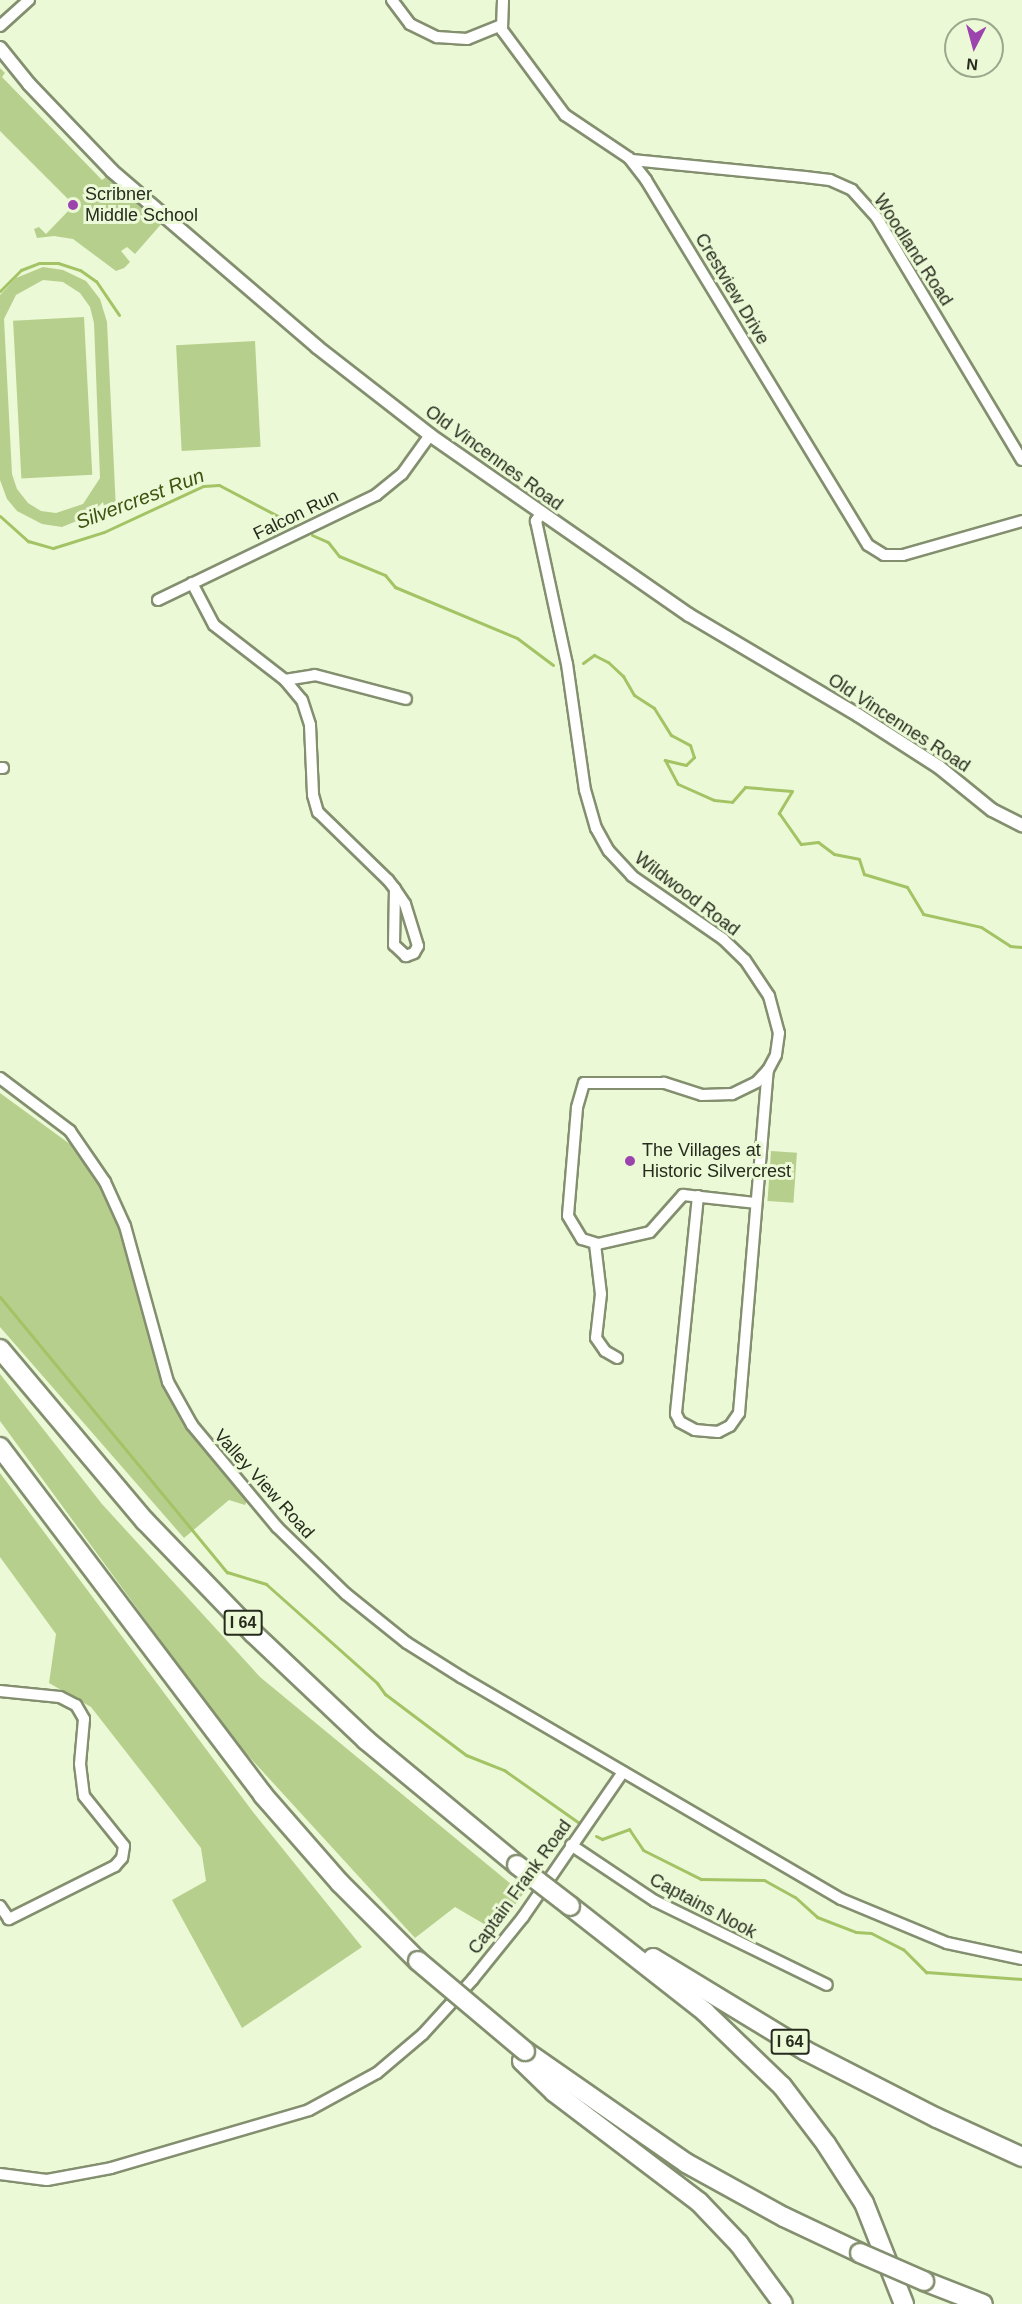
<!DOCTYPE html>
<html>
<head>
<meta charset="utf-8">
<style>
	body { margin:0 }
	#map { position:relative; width:1022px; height:2304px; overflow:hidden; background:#ebf9d6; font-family:Helvetica,sans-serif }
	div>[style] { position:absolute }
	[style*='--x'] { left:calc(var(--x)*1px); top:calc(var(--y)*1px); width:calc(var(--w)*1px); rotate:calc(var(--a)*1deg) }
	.green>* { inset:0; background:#b7cf8d; transform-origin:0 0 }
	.stream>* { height:3px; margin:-1.5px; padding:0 1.5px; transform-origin:1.5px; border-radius:1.5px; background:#a3c365 }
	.roads { filter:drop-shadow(2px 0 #838f6f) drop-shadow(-2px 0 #838f6f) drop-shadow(0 2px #838f6f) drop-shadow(0 -2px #838f6f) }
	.minor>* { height:10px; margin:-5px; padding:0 5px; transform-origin:5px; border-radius:5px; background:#fff }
	.tertiary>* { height:12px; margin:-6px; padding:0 6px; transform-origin:6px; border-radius:6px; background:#fff }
	.motorway>* { height:18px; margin:-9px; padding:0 9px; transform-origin:9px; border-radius:9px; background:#fff }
	.bridges { filter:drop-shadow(2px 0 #838f6f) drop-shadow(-2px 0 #838f6f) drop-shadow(0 2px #838f6f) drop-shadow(0 -2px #838f6f) }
	.motorway-bridge>* { height:18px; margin:-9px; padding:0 9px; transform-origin:9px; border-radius:9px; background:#fff }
	.dots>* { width:16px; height:16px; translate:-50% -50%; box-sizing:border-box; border:3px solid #ebf9d6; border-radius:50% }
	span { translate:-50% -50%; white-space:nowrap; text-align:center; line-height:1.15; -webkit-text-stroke:6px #ebf9d6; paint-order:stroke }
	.shield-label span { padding:2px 4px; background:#ebf9d6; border:2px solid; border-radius:4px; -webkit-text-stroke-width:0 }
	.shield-label { font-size:16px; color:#262b1e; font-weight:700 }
	.poi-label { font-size:18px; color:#262b1e }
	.left { translate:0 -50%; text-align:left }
	.street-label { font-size:18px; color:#262b1e }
	.water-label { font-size:20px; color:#3f530f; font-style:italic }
	.north { position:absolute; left:944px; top:18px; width:60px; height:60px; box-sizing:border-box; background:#ebf9d6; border:2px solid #9ca78c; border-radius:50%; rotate:186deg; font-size:16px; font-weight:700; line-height:24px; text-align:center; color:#262b1e }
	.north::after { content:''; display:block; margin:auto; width:21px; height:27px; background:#9c43ae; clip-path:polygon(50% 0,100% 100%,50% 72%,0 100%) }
</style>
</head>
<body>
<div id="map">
	<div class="green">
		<i style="clip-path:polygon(0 68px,5px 73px,2px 77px,102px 180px,106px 177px,163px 222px,135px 254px,127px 247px,121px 251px,130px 262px,124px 268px,116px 271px,73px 239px,54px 236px,37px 238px,34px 229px,39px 227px,46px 234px,74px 205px,0 131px)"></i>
		<i style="clip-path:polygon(evenodd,43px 267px,63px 270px,86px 281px,100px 299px,107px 322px,116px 510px,105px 511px,103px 502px,89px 516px,62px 527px,42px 524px,17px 511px,7px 499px,0 480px,0 295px,16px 278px,43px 267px,43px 280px,63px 282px,80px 293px,90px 307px,94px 323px,100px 478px,83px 504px,56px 513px,41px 511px,28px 503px,17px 489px,12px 474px,4px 319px,16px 295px,43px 280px)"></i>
		<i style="left:84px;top:317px;width:158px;height:71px;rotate:87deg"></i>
		<i style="left:255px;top:341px;width:106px;height:79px;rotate:87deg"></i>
		<i style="clip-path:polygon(0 1093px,74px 1147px,101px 1180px,127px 1243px,161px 1373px,196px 1437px,247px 1501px,245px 1505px,229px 1500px,184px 1538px,0 1327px)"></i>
		<i style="left:771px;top:1151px;width:26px;height:50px;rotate:4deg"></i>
		<i style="clip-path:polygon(0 1374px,102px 1504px,260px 1677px,523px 1894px,496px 1931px,455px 1907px,415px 1938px,232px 1738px,0 1421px)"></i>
		<i style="clip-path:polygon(0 1473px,253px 1812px,362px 1947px,242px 2028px,172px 1900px,206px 1881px,201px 1848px,91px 1707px,49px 1683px,56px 1634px,0 1557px)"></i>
	</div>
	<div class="stream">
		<i style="--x:0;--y:291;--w:30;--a:-45"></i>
		<i style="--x:21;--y:270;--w:19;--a:-21"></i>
		<i style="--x:39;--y:263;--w:19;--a:0"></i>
		<i style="--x:58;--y:263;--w:23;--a:18"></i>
		<i style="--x:80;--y:270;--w:19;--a:35"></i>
		<i style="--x:96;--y:281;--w:41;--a:55.9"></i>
		<i style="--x:0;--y:516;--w:38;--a:42"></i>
		<i style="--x:28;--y:541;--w:26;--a:16"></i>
		<i style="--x:53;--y:548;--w:53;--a:-17.4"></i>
		<i style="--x:104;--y:532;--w:109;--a:-24.9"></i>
		<i style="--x:203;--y:486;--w:16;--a:-4"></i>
		<i style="--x:219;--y:485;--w:84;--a:27.8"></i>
		<i style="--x:312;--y:535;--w:17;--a:24"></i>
		<i style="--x:328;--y:542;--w:18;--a:52"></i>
		<i style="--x:339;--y:556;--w:50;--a:22.4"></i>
		<i style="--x:385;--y:575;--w:16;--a:50"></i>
		<i style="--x:395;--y:587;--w:132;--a:22.7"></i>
		<i style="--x:517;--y:638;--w:45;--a:36.9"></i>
		<i style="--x:583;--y:663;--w:14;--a:-36"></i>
		<i style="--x:594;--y:655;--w:16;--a:27"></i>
		<i style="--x:608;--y:662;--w:21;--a:43"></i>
		<i style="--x:623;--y:676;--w:22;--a:60"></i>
		<i style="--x:634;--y:695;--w:24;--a:33"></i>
		<i style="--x:654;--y:708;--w:32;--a:58"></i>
		<i style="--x:671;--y:735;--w:21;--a:28"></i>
		<i style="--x:690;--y:745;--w:13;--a:72"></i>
		<i style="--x:694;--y:757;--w:11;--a:135"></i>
		<i style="--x:686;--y:765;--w:22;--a:-167"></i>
		<i style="--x:665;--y:760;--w:27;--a:62"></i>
		<i style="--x:678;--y:784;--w:39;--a:24"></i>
		<i style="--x:714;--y:800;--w:18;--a:6"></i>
		<i style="--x:732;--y:802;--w:20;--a:-49"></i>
		<i style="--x:745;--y:787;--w:47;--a:4.9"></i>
		<i style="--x:792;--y:791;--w:26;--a:121"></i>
		<i style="--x:779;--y:813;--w:38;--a:55"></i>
		<i style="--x:801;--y:844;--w:17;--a:-7"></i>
		<i style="--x:818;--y:842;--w:20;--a:37"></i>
		<i style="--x:834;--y:854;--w:25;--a:11"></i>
		<i style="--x:859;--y:859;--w:16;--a:72"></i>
		<i style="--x:864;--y:874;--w:45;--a:16.8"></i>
		<i style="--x:907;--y:887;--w:31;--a:59"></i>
		<i style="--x:923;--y:914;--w:59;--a:12.6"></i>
		<i style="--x:981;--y:927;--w:35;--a:33"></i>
		<i style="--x:1010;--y:946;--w:12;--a:5"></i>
		<i style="--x:0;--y:1297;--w:357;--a:50.5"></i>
		<i style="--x:227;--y:1572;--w:41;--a:17.1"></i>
		<i style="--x:266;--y:1584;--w:149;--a:41.7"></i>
		<i style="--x:377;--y:1683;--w:14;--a:54"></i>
		<i style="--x:385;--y:1694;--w:101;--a:37"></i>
		<i style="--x:466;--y:1755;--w:41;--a:21.5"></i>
		<i style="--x:504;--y:1770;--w:92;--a:35.2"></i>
		<i style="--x:596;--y:1836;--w:7;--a:27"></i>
		<i style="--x:602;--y:1839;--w:29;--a:-20"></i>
		<i style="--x:629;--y:1829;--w:25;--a:56"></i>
		<i style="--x:643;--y:1850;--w:65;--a:26.6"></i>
		<i style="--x:701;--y:1879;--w:63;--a:0.9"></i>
		<i style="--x:764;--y:1880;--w:35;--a:29"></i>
		<i style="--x:795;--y:1897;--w:30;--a:42"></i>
		<i style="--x:817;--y:1917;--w:42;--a:21"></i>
		<i style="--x:856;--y:1932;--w:15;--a:4"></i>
		<i style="--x:871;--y:1933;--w:36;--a:27"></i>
		<i style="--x:903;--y:1949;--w:33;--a:45"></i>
		<i style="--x:926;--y:1972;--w:96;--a:4.2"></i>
	</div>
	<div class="roads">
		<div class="minor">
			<i style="--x:392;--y:0;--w:30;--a:53"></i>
			<i style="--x:410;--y:24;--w:30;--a:26"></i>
			<i style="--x:437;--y:37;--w:30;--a:4"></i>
			<i style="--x:467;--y:39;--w:37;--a:-22"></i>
			<i style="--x:503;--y:0;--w:30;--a:92"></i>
			<i style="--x:502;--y:30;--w:106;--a:53.5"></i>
			<i style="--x:565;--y:115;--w:77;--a:33.9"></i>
			<i style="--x:629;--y:158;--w:28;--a:52"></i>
			<i style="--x:646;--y:180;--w:427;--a:58.7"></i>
			<i style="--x:868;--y:545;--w:19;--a:32"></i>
			<i style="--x:884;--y:555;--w:19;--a:0"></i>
			<i style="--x:903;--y:555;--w:124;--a:-15.9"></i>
			<i style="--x:0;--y:26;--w:39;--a:-42"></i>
			<i style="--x:632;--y:160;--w:174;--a:5.6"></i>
			<i style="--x:805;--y:177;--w:25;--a:7"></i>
			<i style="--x:830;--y:180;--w:24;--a:24"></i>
			<i style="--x:852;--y:190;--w:38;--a:48"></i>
			<i style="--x:877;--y:218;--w:282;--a:59.1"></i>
			<i style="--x:541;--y:514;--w:9;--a:126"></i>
			<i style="--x:536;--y:521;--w:146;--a:77.8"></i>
			<i style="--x:567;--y:664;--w:127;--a:81.9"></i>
			<i style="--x:585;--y:790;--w:40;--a:74"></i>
			<i style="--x:596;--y:828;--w:26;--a:61"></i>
			<i style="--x:609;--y:851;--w:34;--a:47"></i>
			<i style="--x:632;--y:876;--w:111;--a:34.7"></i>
			<i style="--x:723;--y:939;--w:30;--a:44"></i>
			<i style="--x:745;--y:960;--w:43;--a:56.3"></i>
			<i style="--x:769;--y:996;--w:38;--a:75"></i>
			<i style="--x:779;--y:1033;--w:22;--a:98"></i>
			<i style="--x:776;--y:1055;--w:17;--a:118"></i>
			<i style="--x:768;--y:1070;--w:16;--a:133"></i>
			<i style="--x:757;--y:1082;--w:28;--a:154"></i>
			<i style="--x:732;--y:1094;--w:30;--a:178"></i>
			<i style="--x:702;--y:1095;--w:40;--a:-162"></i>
			<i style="--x:664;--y:1083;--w:80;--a:180"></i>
			<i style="--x:584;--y:1083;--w:26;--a:106"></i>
			<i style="--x:577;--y:1108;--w:108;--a:94.8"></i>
			<i style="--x:568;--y:1216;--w:27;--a:59"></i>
			<i style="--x:582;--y:1239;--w:17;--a:17"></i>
			<i style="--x:598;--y:1244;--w:53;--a:-13"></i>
			<i style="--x:650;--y:1232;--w:50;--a:-48.3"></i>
			<i style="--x:683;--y:1195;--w:72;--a:6.3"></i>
			<i style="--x:192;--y:583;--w:47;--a:62.4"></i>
			<i style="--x:214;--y:625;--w:90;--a:37.8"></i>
			<i style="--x:285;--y:680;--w:26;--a:50"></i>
			<i style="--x:302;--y:700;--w:26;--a:72"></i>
			<i style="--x:310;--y:725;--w:70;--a:87.5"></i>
			<i style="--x:313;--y:795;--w:18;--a:74"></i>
			<i style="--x:318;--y:812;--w:98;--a:44.2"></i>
			<i style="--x:388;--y:880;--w:11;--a:52"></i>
			<i style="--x:395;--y:889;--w:18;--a:56"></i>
			<i style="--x:405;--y:904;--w:44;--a:72.8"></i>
			<i style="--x:418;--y:946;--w:8;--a:120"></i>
			<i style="--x:414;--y:953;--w:9;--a:159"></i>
			<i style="--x:406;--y:956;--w:16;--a:-137"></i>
			<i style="--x:394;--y:945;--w:56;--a:-89"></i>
			<i style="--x:158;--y:600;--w:242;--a:-25.7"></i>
			<i style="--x:376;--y:495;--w:33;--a:-39"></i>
			<i style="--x:402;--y:474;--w:48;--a:-54.3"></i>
			<i style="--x:285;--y:680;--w:30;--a:-9"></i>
			<i style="--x:315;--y:675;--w:94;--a:14.8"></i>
			<i style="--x:0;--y:768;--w:3;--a:0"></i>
			<i style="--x:0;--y:1078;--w:88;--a:37.1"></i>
			<i style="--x:70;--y:1131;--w:62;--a:55.5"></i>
			<i style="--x:105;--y:1182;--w:48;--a:65.6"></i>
			<i style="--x:125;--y:1226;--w:162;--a:74.6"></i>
			<i style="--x:168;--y:1382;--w:49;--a:60.8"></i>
			<i style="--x:192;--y:1425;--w:133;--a:50.2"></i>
			<i style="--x:277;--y:1527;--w:96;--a:44.2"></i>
			<i style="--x:346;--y:1594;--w:78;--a:38.8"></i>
			<i style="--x:407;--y:1643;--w:64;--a:32.2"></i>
			<i style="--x:461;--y:1677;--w:440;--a:30.3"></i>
			<i style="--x:841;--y:1899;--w:115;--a:22.5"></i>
			<i style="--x:947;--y:1943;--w:77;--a:12"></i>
			<i style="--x:698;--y:1196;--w:219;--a:95.8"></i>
			<i style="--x:676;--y:1414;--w:9;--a:63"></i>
			<i style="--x:680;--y:1422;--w:17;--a:28"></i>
			<i style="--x:695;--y:1430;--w:23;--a:5"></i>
			<i style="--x:718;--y:1432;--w:13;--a:-27"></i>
			<i style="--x:730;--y:1426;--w:16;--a:-55"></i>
			<i style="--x:739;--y:1413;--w:344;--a:-85.2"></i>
			<i style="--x:595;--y:1244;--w:50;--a:83.2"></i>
			<i style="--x:601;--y:1294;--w:44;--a:96.5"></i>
			<i style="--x:596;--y:1338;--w:16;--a:55"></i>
			<i style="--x:605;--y:1351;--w:14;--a:30"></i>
			<i style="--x:0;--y:1691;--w:60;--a:5.7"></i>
			<i style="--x:60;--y:1697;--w:18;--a:27"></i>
			<i style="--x:76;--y:1705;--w:16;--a:60"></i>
			<i style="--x:84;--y:1719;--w:45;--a:95.1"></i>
			<i style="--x:80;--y:1764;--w:32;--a:83"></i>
			<i style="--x:84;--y:1796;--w:64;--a:51.3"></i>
			<i style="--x:124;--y:1846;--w:12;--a:99"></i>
			<i style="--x:122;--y:1858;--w:11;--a:131"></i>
			<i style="--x:115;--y:1866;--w:119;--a:153.4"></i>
			<i style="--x:9;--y:1919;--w:16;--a:-125"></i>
			<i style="--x:571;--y:1845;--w:101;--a:33.7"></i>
			<i style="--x:655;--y:1901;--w:191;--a:26"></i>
			<i style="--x:0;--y:2174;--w:47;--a:7.3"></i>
			<i style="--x:47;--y:2180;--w:65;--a:-10.6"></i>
			<i style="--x:111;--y:2168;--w:206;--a:-16.3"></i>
			<i style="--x:309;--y:2110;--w:77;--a:-28.6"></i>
			<i style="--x:377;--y:2073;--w:60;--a:-40.3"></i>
			<i style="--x:423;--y:2034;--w:74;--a:-47.7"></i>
			<i style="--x:473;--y:1979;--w:80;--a:-51.1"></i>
			<i style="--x:523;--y:1917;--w:176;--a:-55.4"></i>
		</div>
		<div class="tertiary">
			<i style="--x:0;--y:48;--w:46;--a:51.1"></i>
			<i style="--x:29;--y:84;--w:120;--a:46.3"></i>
			<i style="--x:112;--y:171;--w:270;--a:40.6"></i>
			<i style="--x:317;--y:347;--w:143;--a:37.9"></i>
			<i style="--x:430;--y:435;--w:315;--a:34.8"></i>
			<i style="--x:689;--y:615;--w:196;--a:30.6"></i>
			<i style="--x:858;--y:715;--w:96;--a:32.7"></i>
			<i style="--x:939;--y:767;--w:68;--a:39.1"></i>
			<i style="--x:992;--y:810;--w:34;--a:27"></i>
		</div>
		<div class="motorway">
			<i style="--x:0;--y:1349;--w:225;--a:49.9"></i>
			<i style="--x:145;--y:1521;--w:156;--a:46"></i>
			<i style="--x:253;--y:1633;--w:156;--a:43.4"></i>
			<i style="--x:366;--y:1740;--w:196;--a:39.6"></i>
			<i style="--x:0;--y:1447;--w:436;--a:52.9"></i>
			<i style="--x:263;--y:1795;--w:117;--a:48.8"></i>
			<i style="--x:340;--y:1883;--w:110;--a:45"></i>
			<i style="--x:570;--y:1906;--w:172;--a:38.1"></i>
			<i style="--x:705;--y:2012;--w:107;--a:43.9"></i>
			<i style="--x:782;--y:2086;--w:73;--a:52.8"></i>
			<i style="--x:826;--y:2144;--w:70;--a:57.2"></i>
			<i style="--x:864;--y:2203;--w:109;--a:68.4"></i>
			<i style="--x:653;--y:1958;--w:179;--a:31.3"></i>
			<i style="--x:806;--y:2051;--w:147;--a:27.1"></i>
			<i style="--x:937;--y:2118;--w:94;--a:24.6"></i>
			<i style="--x:525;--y:2051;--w:196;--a:34.8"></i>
			<i style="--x:686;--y:2163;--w:112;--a:28.9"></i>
			<i style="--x:784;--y:2217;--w:84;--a:25.3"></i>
			<i style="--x:522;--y:2061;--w:45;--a:44.1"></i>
			<i style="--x:554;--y:2092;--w:182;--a:37.2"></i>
			<i style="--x:699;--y:2202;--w:58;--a:46.4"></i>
			<i style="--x:739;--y:2244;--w:74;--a:53.7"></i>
			<i style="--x:924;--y:2281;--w:63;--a:21.3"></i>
		</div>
	</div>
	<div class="bridges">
		<div class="motorway-bridge">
			<i style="--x:517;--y:1865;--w:67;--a:37.7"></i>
			<i style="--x:418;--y:1961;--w:140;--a:40.1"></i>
			<i style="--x:860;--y:2253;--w:70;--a:23.6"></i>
		</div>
	</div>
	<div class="dots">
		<i style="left:73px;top:205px;background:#9c43ae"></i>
		<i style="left:630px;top:1161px;background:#9c43ae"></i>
	</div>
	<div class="shield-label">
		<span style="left:243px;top:1623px">I 64</span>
		<span style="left:790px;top:2042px">I 64</span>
	</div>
	<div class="poi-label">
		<span class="left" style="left:85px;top:205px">Scribner<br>Middle School</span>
		<span class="left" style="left:642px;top:1161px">The Villages at<br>Historic Silvercrest</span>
	</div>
	<div class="street-label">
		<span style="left:913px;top:250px;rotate:57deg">Woodland Road</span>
		<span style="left:732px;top:289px;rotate:59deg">Crestview Drive</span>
		<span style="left:494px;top:458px;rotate:36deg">Old Vincennes Road</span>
		<span style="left:296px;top:515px;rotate:-26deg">Falcon Run</span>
		<span style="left:899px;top:723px;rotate:33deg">Old Vincennes Road</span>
		<span style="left:687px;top:894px;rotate:37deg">Wildwood Road</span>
		<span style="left:264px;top:1484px;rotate:48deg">Valley View Road</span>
		<span style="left:520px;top:1887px;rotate:-54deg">Captain Frank Road</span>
		<span style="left:703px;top:1906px;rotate:28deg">Captains Nook</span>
	</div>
	<div class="water-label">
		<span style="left:140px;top:499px;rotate:-21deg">Silvercrest Run</span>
	</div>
	<div class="north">N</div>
</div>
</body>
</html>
